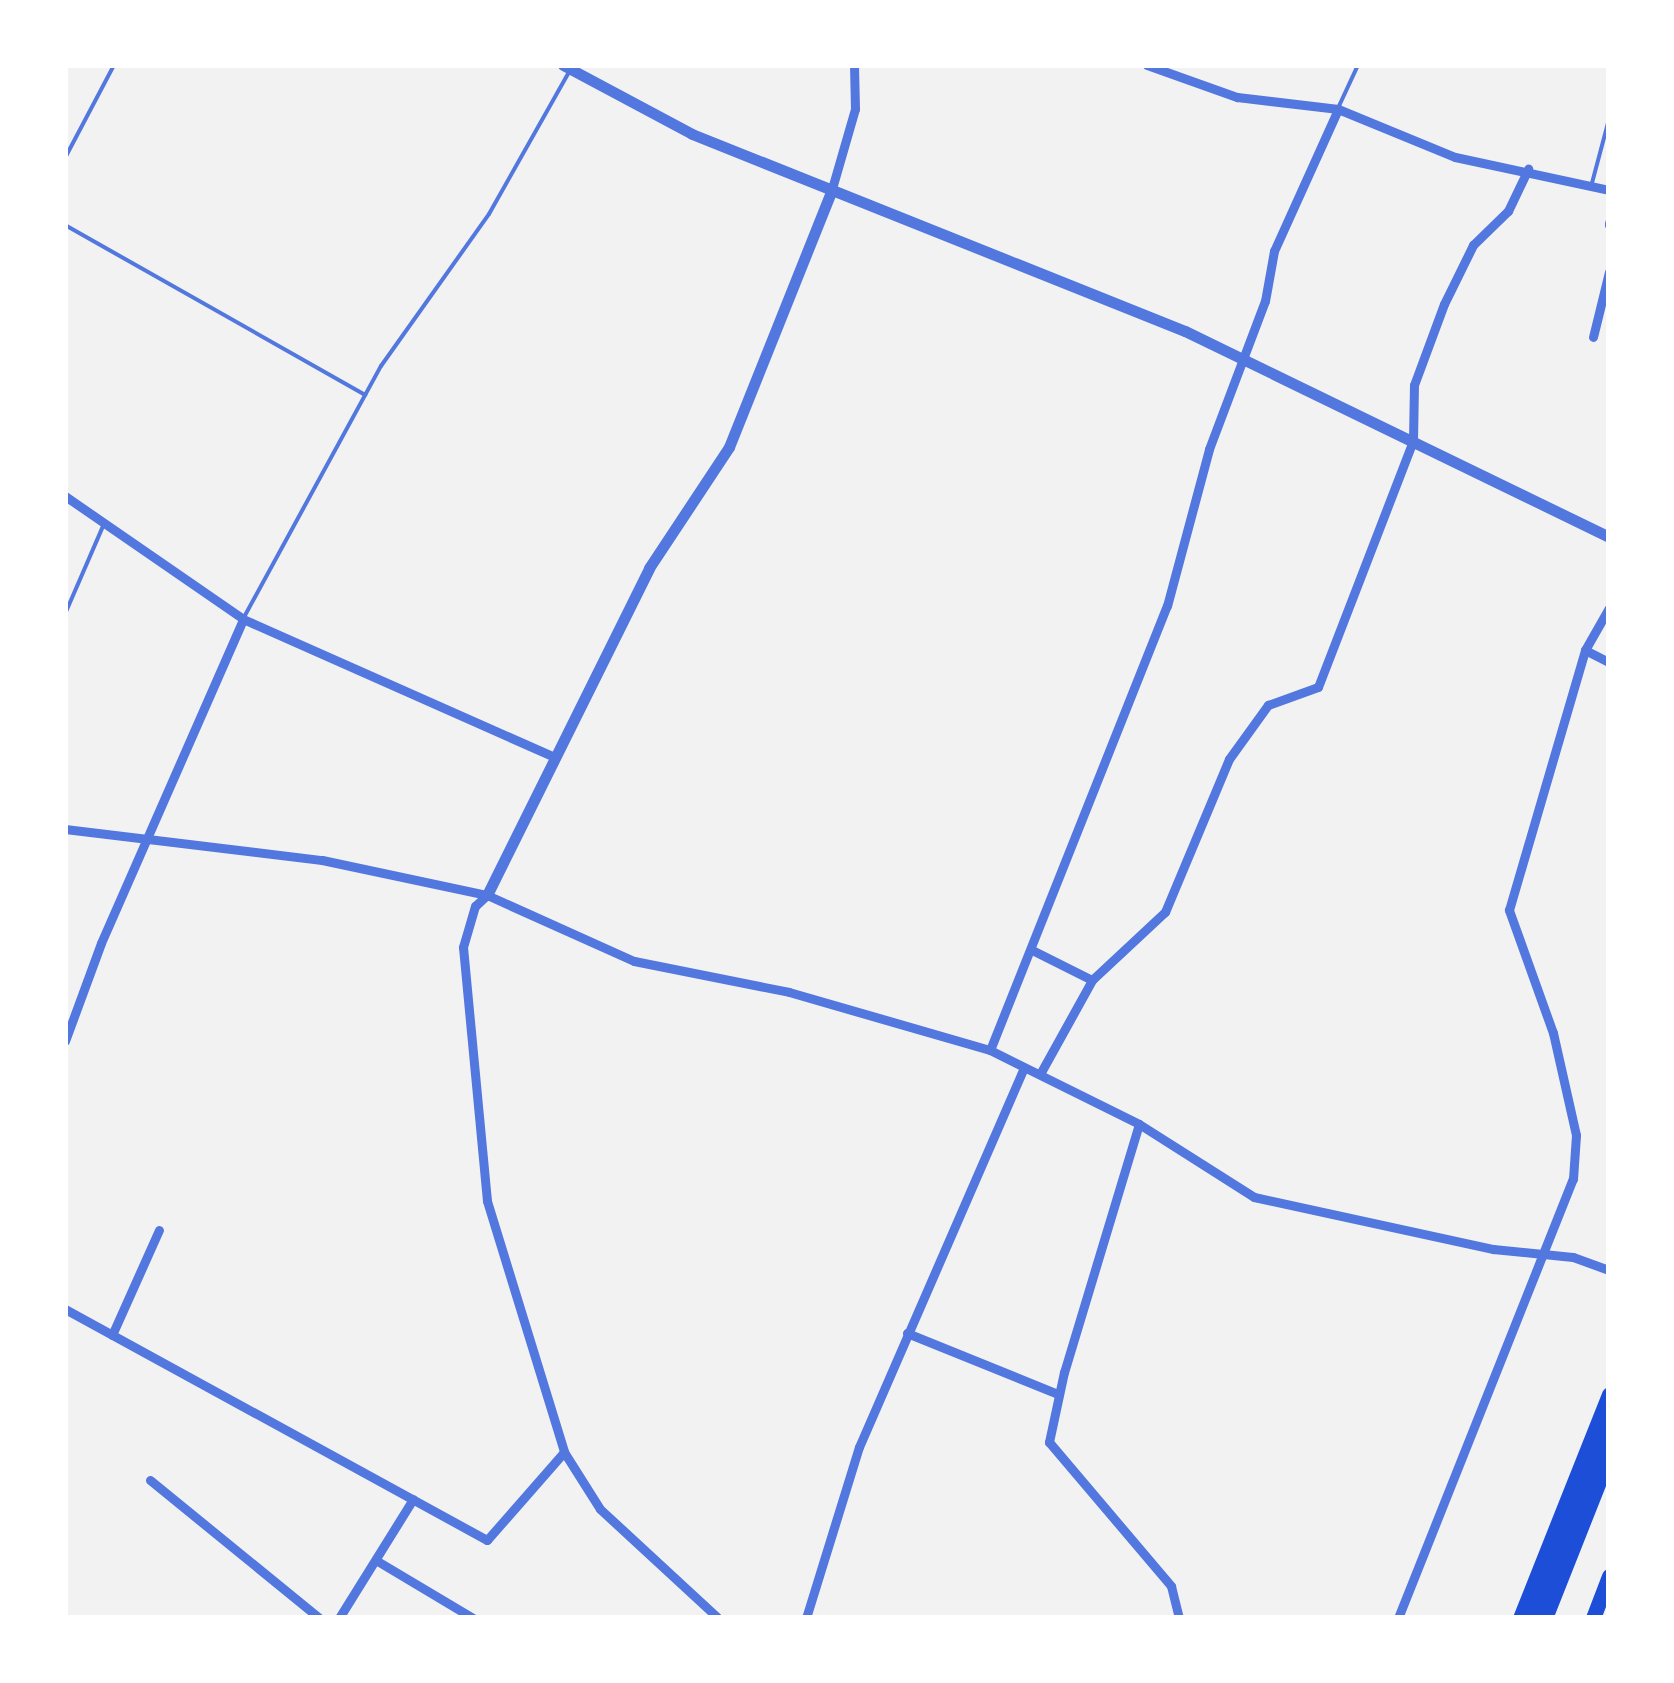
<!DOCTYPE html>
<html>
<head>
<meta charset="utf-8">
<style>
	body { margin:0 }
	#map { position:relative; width:1674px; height:1683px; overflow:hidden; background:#f2f2f2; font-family:"Varela Round",sans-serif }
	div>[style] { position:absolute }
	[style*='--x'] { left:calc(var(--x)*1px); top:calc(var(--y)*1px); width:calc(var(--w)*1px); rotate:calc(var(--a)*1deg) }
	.service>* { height:4px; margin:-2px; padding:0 2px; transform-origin:2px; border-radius:2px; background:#5277de }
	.minor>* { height:9px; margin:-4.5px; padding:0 4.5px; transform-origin:4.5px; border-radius:4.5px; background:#5277de }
	.tertiary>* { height:11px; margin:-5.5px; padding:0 5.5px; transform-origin:5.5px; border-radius:5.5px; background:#5277de }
	.trunk>* { height:15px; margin:-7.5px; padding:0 7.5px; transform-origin:7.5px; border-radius:7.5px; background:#1d4ed8 }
	.motorway>* { height:15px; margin:-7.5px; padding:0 7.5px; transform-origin:7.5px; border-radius:7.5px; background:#1d4ed8 }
	span { translate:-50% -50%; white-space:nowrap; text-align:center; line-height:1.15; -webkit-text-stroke:8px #fff; paint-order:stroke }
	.frame { position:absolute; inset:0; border:68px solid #fff; pointer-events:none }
</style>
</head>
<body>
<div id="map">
	<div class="service">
		<i style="--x:1339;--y:106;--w:45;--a:-65.1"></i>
		<i style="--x:65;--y:158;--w:105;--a:-62.2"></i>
		<i style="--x:1592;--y:183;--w:66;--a:-75.1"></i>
		<i style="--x:65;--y:225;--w:345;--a:29.5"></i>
		<i style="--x:65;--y:614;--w:96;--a:-66.6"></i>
		<i style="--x:243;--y:619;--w:288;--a:-61.4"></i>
		<i style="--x:381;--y:366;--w:186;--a:-54.6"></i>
		<i style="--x:489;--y:214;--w:161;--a:-60.6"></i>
	</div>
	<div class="minor">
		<i style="--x:1147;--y:65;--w:96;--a:19.6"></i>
		<i style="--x:1237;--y:97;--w:102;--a:6.8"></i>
		<i style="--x:1338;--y:109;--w:126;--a:22.3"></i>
		<i style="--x:1455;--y:157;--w:157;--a:12.1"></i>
		<i style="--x:831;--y:192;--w:86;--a:-73.9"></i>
		<i style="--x:855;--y:109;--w:44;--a:-91.3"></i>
		<i style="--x:1609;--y:223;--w:2;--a:90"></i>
		<i style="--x:1593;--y:337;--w:67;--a:-76.2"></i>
		<i style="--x:65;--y:496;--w:216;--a:34.6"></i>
		<i style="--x:243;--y:619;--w:341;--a:23.9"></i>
		<i style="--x:1585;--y:650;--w:27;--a:27"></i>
		<i style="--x:65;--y:829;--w:259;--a:6.9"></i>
		<i style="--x:322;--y:860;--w:169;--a:12"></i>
		<i style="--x:487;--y:895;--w:161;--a:24.2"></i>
		<i style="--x:634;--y:961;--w:158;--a:11.3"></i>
		<i style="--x:789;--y:992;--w:209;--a:16.1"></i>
		<i style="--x:990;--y:1050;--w:166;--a:26.4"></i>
		<i style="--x:1139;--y:1124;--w:136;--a:32.4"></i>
		<i style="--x:1254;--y:1197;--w:245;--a:12.3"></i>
		<i style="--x:1493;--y:1249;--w:80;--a:5.7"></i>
		<i style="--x:1573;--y:1257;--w:38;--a:20"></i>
		<i style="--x:487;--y:895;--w:16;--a:137"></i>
		<i style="--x:475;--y:906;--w:43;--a:106.3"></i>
		<i style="--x:463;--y:947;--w:255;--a:84.6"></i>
		<i style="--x:487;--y:1201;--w:263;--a:72.9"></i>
		<i style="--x:564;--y:1452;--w:67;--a:57.7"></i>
		<i style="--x:600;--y:1509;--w:161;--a:42.7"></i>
		<i style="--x:1032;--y:950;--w:67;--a:26.6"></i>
		<i style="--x:65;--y:1041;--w:104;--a:-69.8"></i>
		<i style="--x:101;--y:943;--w:354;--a:-66.3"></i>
		<i style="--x:990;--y:1050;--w:478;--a:-68.3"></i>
		<i style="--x:1167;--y:606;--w:163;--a:-75"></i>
		<i style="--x:1209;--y:449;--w:158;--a:-69.3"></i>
		<i style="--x:1265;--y:301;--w:51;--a:-79.8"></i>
		<i style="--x:1274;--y:251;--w:156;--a:-65.7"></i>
		<i style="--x:1040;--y:1074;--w:107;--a:-61"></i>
		<i style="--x:1092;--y:980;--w:100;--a:-43"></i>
		<i style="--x:1165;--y:912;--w:166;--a:-67.3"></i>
		<i style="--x:1229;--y:759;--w:67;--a:-54.2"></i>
		<i style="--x:1268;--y:705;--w:53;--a:-19.8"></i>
		<i style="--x:1318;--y:687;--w:264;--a:-68.9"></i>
		<i style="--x:1413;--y:441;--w:56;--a:-89"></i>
		<i style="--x:1414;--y:385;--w:86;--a:-69.7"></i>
		<i style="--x:1444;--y:304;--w:66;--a:-63.8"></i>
		<i style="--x:1473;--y:245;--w:49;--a:-44.2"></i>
		<i style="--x:1508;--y:211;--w:47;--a:-64.5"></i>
		<i style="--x:1139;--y:1124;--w:259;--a:106.8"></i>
		<i style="--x:1064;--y:1372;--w:72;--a:102.1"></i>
		<i style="--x:1049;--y:1442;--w:189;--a:49.7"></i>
		<i style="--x:1171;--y:1586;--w:33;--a:76"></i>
		<i style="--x:65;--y:1309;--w:481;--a:28.7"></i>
		<i style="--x:487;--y:1540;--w:117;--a:-48.8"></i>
		<i style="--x:907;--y:1333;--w:163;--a:22"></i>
		<i style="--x:112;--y:1335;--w:115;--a:-65.9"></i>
		<i style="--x:150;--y:1480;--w:218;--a:39.2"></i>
		<i style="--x:379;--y:1562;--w:109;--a:30.8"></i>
		<i style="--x:339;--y:1618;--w:140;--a:-58.1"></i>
		<i style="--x:806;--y:1618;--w:179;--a:-72.8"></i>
		<i style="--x:859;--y:1447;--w:413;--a:-66.5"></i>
		<i style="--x:1398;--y:1618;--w:473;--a:-68.3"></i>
		<i style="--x:1573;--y:1179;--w:44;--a:-86.1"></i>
		<i style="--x:1576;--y:1135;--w:105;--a:-102.7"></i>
		<i style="--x:1553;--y:1033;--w:131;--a:-109.7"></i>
		<i style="--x:1509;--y:910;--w:271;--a:-73.7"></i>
		<i style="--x:1585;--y:650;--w:48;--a:-60.3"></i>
	</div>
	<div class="tertiary">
		<i style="--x:563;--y:65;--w:146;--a:28.1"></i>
		<i style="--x:692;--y:134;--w:531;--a:21.78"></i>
		<i style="--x:1185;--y:331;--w:471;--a:25.9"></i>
		<i style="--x:487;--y:895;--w:365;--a:-63.6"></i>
		<i style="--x:649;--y:568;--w:145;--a:-56.5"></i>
		<i style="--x:729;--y:447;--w:275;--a:-68.2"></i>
	</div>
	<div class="trunk">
		<i style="--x:1520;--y:1618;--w:241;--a:-68.3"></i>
		<i style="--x:1593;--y:1618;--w:45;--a:-69.1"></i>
	</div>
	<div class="motorway">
		<i style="--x:1533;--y:1618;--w:209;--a:-68.7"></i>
		<i style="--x:1545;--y:1618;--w:174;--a:-68.4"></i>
	</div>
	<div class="frame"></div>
</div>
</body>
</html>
